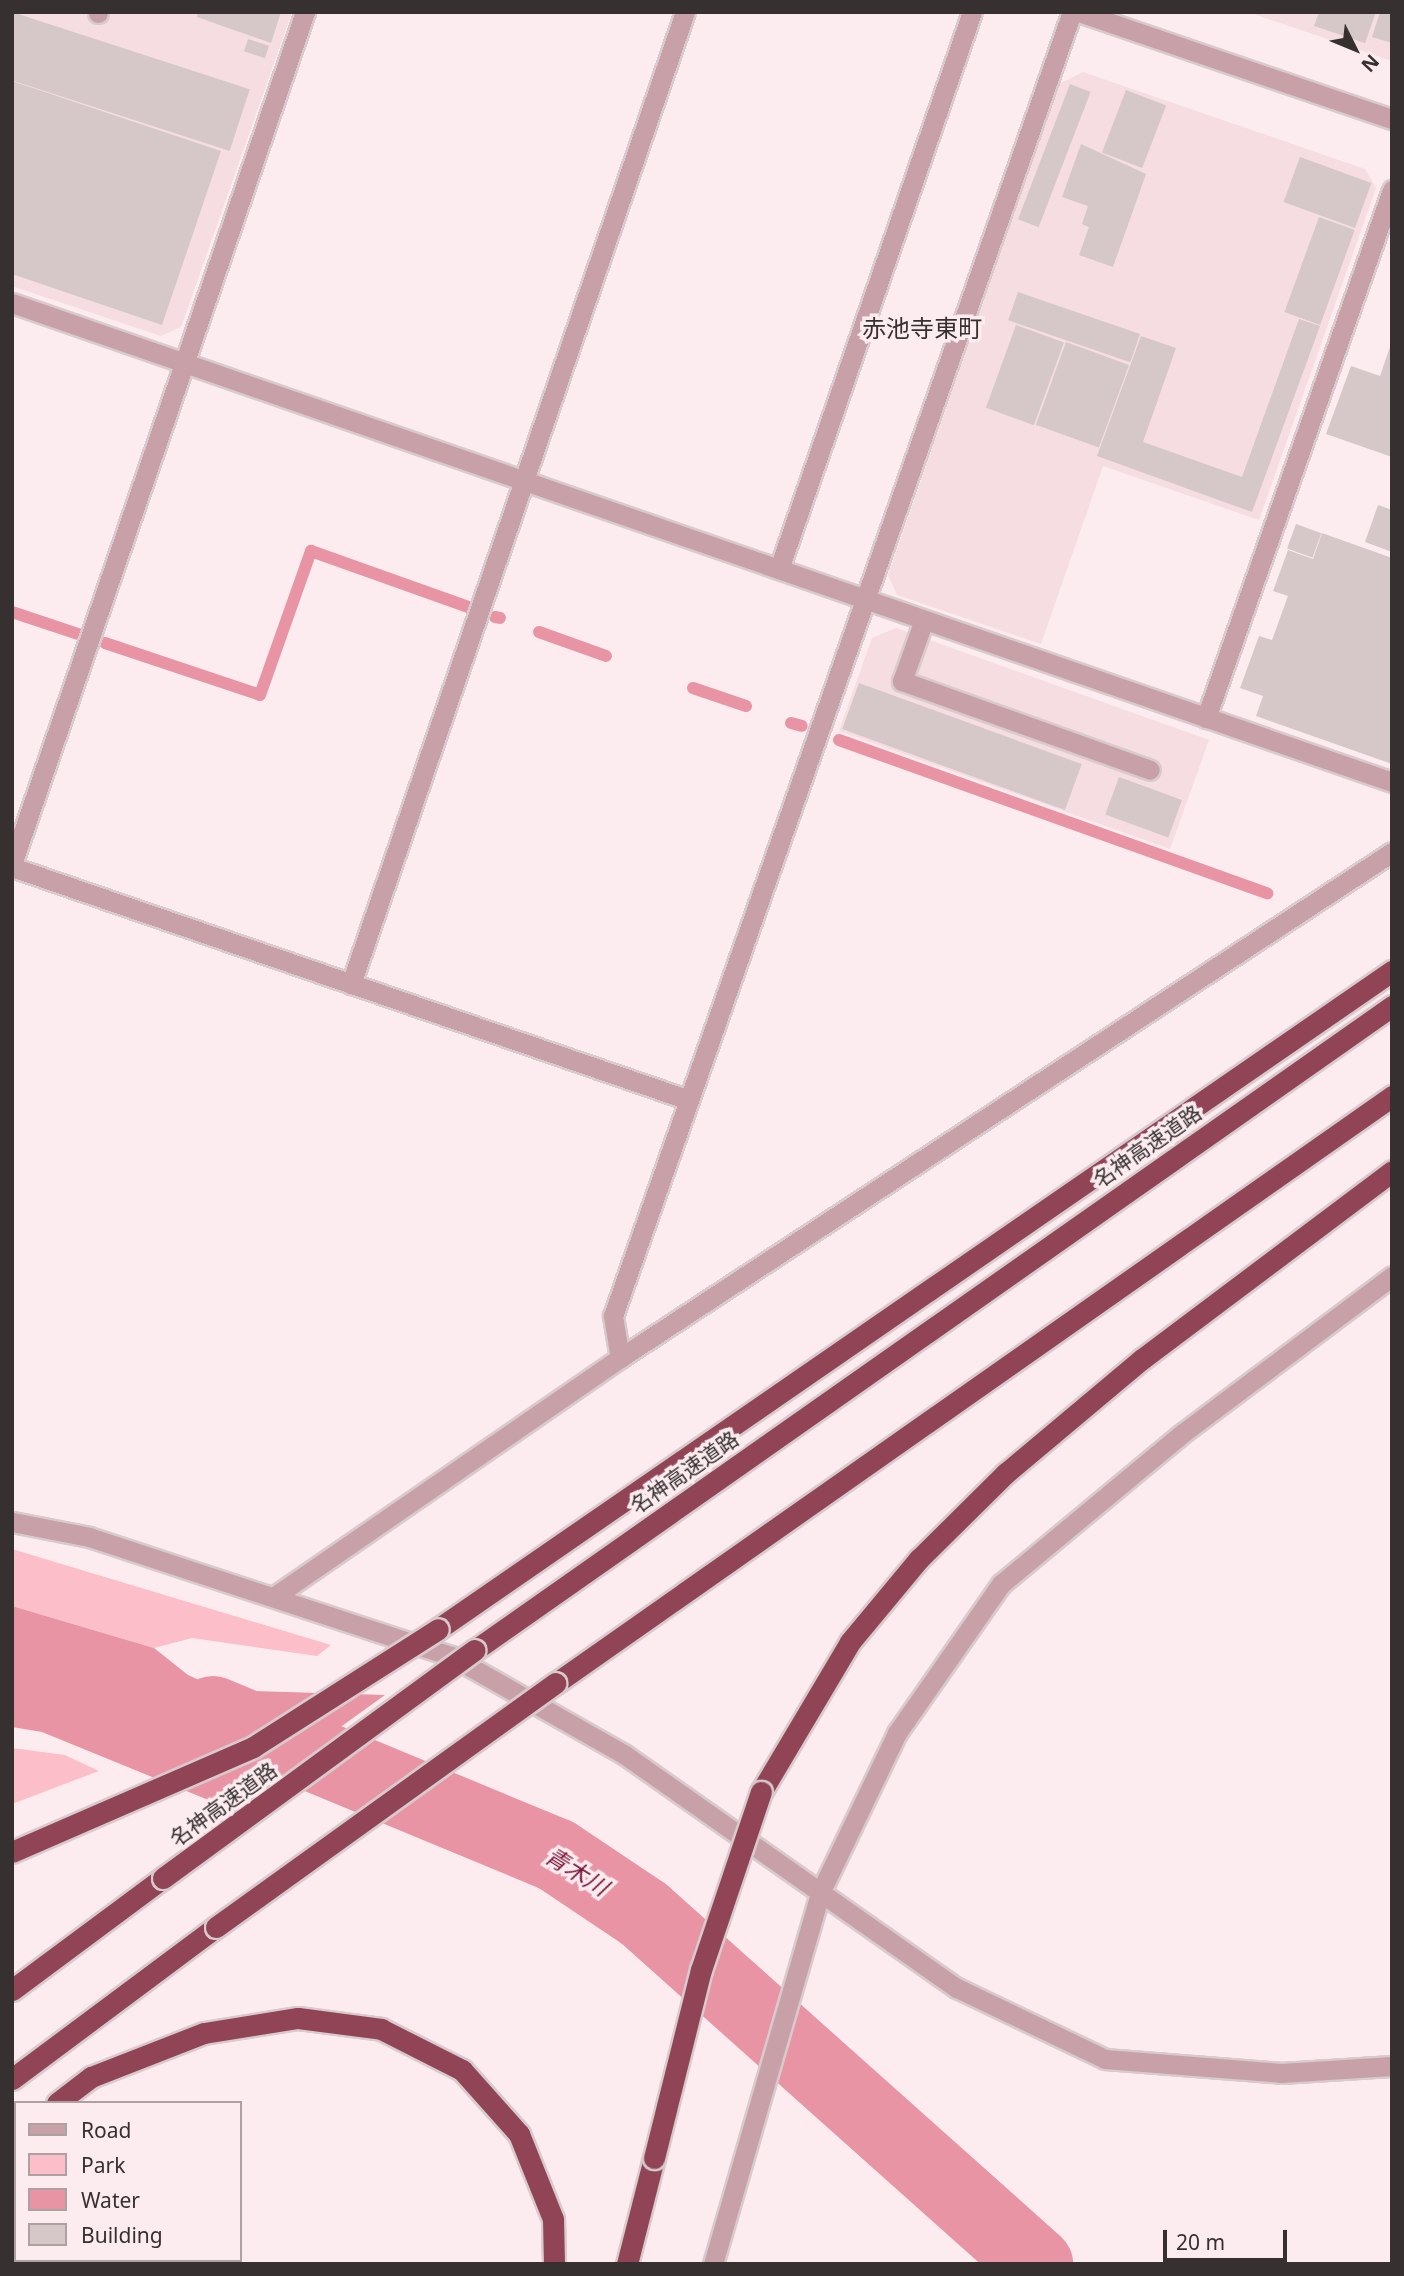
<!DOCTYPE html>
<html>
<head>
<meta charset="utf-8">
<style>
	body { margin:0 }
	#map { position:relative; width:1404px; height:2276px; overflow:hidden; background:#fcecef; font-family:"Noto Sans","Noto Sans JP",sans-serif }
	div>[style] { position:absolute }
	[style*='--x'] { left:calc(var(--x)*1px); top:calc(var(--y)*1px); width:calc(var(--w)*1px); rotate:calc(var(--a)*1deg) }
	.built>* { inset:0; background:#f5dde1 }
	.green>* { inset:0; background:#fcbfca }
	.water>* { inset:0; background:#e994a5 }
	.stream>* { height:12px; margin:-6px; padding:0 6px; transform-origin:6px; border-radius:6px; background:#e994a5 }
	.river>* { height:74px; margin:-37px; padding:0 37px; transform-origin:37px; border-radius:37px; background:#e994a5 }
	.building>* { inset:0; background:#d6c7c9; transform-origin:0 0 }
	.roads { filter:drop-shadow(2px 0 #d8cacd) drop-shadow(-2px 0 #d8cacd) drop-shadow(0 2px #d8cacd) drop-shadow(0 -2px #d8cacd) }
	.service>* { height:19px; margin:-9.5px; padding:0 9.5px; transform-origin:9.5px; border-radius:9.5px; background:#c8a1a8 }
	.minor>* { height:19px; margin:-9.5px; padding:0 9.5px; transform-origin:9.5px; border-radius:9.5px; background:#c8a1a8 }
	.tertiary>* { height:19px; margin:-9.5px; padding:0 9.5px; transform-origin:9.5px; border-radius:9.5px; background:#c8a1a8 }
	.motorway>* { height:21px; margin:-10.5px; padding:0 10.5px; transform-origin:10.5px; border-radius:10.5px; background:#904456 }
	.bridges { filter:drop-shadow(2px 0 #d8cacd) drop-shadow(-2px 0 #d8cacd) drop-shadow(0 2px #d8cacd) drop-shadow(0 -2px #d8cacd) }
	.motorway-bridge>* { height:21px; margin:-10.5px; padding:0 10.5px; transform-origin:10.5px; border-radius:10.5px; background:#904456 }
	span { translate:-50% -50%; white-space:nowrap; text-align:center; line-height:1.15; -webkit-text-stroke:7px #fcecef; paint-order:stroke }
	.street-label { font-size:21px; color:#363031 }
	.water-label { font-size:23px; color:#791538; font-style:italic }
	.quarter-label { font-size:24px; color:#363031 }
	.frame { position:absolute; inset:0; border:14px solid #363031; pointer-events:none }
	.legend { position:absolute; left:14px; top:2101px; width:228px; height:161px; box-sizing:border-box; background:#fcecef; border:2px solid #ada1a3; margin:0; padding:9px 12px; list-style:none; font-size:21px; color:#363031 }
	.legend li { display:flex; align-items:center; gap:14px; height:35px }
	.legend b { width:35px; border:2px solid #ada1a3 }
	.north { position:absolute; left:1320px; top:14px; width:70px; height:70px; -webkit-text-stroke:5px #fcecef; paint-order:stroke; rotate:133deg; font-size:19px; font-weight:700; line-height:28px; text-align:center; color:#363031 }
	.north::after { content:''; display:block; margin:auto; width:24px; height:32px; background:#363031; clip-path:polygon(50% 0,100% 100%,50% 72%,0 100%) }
	.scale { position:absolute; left:1163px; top:2230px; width:124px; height:32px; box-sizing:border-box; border:4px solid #363031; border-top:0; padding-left:9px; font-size:21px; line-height:24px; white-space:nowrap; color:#363031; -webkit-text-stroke:5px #fcecef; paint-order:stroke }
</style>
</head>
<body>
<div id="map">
	<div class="built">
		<i style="clip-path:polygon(12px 12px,292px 12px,181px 327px,161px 336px,12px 286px)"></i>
		<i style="clip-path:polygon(1248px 12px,1392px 12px,1392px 61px)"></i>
		<i style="clip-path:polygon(1083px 72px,1365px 169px,1376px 188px,1259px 520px,1103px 466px,1041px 644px,897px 595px,888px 575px,1059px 84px)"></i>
		<i style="clip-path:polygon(896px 628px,1209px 740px,1170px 849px,839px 731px,872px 638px)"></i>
	</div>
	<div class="green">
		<i style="clip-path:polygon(12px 1549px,331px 1645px,317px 1656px,192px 1638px,154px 1648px,12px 1606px)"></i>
		<i style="clip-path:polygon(12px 1748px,65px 1755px,99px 1771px,12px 1804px)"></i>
	</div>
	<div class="water">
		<i style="clip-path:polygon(12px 1606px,154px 1648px,188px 1675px,221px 1690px,385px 1695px,228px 1808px,42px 1732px,12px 1727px)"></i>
	</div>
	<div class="stream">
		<i style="--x:12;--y:612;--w:70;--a:18.4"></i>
		<i style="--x:495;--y:617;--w:5;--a:11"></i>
		<i style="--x:539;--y:632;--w:71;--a:19.7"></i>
		<i style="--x:105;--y:643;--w:163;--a:18.5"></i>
		<i style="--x:260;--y:695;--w:153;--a:-70.5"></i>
		<i style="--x:311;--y:551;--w:167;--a:19.6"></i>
		<i style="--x:693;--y:688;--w:56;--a:18.8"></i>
		<i style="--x:791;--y:723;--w:11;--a:15"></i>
		<i style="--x:839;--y:740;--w:455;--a:19.7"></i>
	</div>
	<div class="river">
		<i style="--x:213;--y:1713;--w:371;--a:22.5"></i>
		<i style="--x:556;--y:1855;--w:106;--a:33.8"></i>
		<i style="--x:644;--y:1914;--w:526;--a:41.76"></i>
	</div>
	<div class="building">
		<i style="left:12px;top:12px;width:250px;height:65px;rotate:18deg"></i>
		<i style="clip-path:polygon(198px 12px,281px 12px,271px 43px,197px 17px)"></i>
		<i style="clip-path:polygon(1319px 12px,1376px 12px,1365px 43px,1314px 26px)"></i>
		<i style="clip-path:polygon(1380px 12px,1392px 12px,1392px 43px,1372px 37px)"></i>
		<i style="left:248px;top:39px;width:22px;height:13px;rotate:18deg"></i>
		<i style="clip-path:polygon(12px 81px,221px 151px,162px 325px,12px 274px)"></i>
		<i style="left:1070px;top:84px;width:22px;height:145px;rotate:21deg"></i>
		<i style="left:1126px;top:90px;width:43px;height:67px;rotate:21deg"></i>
		<i style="clip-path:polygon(1081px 144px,1146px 174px,1113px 267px,1079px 255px,1089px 227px,1082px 224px,1088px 206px,1062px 197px)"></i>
		<i style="left:1300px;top:157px;width:76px;height:48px;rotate:20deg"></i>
		<i style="left:1319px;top:217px;width:38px;height:101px;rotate:20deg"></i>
		<i style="left:1018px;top:292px;width:129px;height:30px;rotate:19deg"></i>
		<i style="clip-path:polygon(1299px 319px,1320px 326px,1252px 512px,1097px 456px,1141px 336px,1176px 348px,1143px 442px,1242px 477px)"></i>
		<i style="left:1016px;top:325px;width:51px;height:88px;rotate:20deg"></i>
		<i style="left:1066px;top:342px;width:67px;height:88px;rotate:20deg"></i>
		<i style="clip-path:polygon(1391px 344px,1392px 344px,1392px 457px,1326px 434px,1351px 366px,1380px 376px)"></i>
		<i style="clip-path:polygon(1378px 505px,1392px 510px,1392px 552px,1365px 542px)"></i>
		<i style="left:1296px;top:524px;width:27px;height:26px;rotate:20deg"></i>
		<i style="clip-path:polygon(1322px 533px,1392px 558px,1392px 764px,1256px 716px,1263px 696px,1240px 688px,1259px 636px,1272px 640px,1288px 596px,1273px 591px,1288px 550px,1313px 559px)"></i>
		<i style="left:859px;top:683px;width:237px;height:49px;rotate:20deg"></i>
		<i style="left:1119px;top:777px;width:67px;height:40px;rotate:20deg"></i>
	</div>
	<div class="roads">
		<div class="service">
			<i style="--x:98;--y:13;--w:1;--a:-90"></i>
			<i style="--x:779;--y:569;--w:589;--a:-70.89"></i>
			<i style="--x:924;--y:620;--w:65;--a:109.8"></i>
			<i style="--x:902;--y:681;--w:263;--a:19.7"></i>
		</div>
		<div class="minor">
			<i style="--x:12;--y:303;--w:1461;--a:19.14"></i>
			<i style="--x:1206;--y:718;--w:560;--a:-70.59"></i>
			<i style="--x:12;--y:864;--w:901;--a:-71.02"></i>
			<i style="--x:12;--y:867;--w:716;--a:18.99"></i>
			<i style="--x:351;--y:984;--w:1028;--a:-71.04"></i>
			<i style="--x:620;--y:1358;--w:43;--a:-99.5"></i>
			<i style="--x:613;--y:1316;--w:1382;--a:-70.61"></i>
			<i style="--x:12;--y:1522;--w:78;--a:11"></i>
			<i style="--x:89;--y:1537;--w:381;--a:18.2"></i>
			<i style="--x:451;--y:1656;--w:200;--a:29.6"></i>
			<i style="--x:625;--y:1755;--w:406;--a:35.1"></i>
			<i style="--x:957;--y:1988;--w:164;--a:25.6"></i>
			<i style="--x:1105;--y:2059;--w:177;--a:4.5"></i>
			<i style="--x:1281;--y:2073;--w:111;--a:-3.6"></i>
			<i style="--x:275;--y:1596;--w:419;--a:-34.6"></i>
			<i style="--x:620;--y:1358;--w:923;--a:-33.24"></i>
			<i style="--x:713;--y:2264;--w:386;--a:-73.9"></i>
			<i style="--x:820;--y:1893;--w:178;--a:-64.3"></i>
			<i style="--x:897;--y:1733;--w:182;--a:-55.1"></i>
			<i style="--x:1001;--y:1584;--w:236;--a:-39.7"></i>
			<i style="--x:1183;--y:1433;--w:261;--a:-36.9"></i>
		</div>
		<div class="tertiary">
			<i style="--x:1079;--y:12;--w:331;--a:18.9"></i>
		</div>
		<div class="motorway">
			<i style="--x:438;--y:1629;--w:1159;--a:-34.6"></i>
			<i style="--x:475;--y:1650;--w:1121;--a:-35.08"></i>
			<i style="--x:556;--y:1683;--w:1022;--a:-35.07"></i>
			<i style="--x:761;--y:1792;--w:174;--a:-59.3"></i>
			<i style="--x:850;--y:1642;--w:108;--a:-50.3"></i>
			<i style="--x:919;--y:1559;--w:122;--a:-44.7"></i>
			<i style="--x:1006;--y:1473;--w:177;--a:-40"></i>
			<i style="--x:1142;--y:1359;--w:313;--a:-36.9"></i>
			<i style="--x:12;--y:1990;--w:188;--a:-36.6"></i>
			<i style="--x:12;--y:2079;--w:254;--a:-36.7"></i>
			<i style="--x:57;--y:2103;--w:43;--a:-37.4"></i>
			<i style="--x:91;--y:2077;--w:121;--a:-21.3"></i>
			<i style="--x:204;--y:2033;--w:95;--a:-9.1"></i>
			<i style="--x:298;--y:2018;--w:84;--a:7.5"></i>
			<i style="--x:381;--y:2029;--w:91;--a:26.8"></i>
			<i style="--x:462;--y:2070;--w:86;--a:48.3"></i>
			<i style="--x:519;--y:2134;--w:92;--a:68.2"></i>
			<i style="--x:553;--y:2219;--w:45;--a:88.7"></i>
			<i style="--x:12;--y:2136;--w:5;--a:-37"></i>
			<i style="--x:627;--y:2264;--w:109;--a:-75.7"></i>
		</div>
	</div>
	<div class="bridges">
		<div class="motorway-bridge">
			<i style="--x:12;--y:1852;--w:263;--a:-23.5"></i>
			<i style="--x:253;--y:1747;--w:219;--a:-32.5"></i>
			<i style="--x:163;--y:1878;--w:386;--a:-36.2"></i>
			<i style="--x:216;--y:1927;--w:418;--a:-35.7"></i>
			<i style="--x:654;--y:2158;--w:194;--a:-76"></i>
			<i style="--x:701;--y:1970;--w:188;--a:-71.4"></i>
		</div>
	</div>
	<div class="street-label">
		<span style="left:1147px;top:1146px;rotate:-35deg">名神高速道路</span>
		<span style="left:684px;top:1472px;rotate:-35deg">名神高速道路</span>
		<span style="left:223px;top:1804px;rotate:-36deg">名神高速道路</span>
	</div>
	<div class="water-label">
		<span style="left:577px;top:1871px;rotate:32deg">青木川</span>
	</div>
	<div class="quarter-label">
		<span style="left:922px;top:328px">赤池寺東町</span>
	</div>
	<div class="frame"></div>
	<ul class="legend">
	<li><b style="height:9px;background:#c8a1a8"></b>Road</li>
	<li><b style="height:19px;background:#fcbfca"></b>Park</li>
	<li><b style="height:19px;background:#e994a5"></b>Water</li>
	<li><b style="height:19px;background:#d6c7c9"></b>Building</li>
	</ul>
	<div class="north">N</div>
	<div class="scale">20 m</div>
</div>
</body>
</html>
